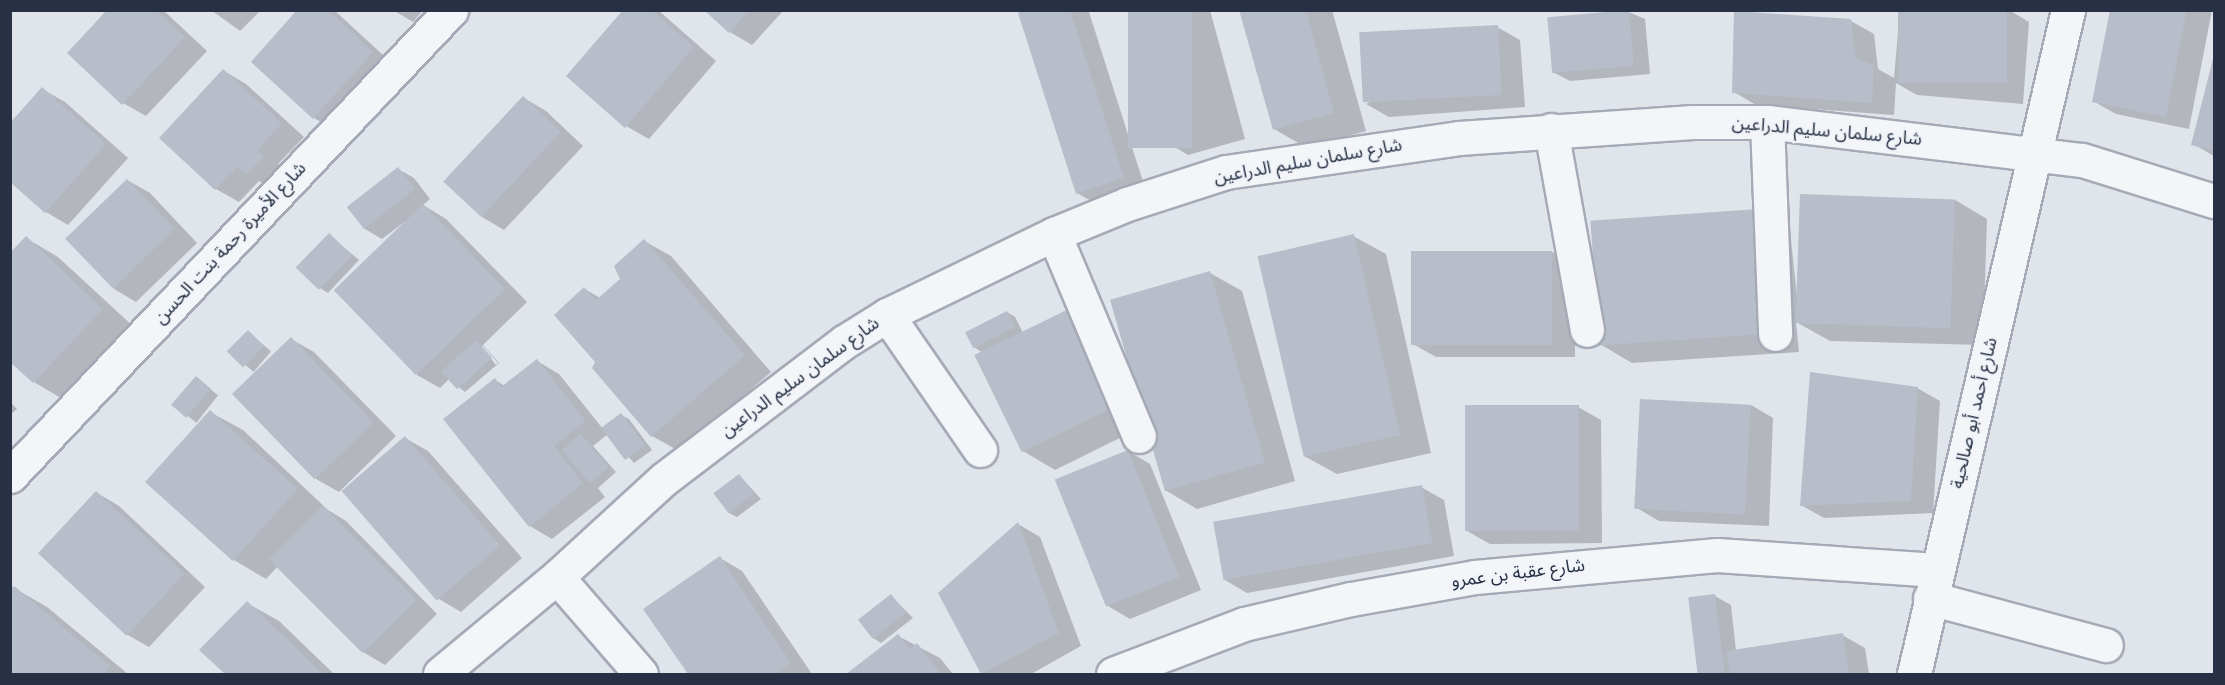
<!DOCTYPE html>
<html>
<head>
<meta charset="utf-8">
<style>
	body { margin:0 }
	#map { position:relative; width:2225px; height:685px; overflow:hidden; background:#e0e4eb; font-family:"Nunito Sans","Noto Sans Arabic",sans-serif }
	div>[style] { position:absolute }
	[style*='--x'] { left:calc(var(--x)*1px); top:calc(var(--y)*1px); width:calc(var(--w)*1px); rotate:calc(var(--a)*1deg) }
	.shadow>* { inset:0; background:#0003; transform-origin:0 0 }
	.building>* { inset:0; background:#b7bdc9; transform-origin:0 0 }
	.roads { filter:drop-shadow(2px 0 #a5aab6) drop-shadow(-2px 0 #a5aab6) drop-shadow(0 2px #a5aab6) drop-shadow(0 -2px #a5aab6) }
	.minor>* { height:33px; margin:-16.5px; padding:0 16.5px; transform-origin:16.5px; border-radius:16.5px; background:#f4f5f8 }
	span { translate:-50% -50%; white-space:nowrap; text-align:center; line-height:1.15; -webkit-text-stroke:4.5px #f0f3f8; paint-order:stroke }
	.street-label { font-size:18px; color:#273044 }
	.frame { position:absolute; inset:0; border:12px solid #273044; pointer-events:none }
</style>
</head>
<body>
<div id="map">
	<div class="shadow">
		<i style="clip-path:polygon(109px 10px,163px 10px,207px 51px,146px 116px,123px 103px)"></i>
		<i style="clip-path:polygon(211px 10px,261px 10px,240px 31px)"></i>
		<i style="clip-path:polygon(299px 10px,334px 10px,395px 66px,336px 131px,314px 118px)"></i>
		<i style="clip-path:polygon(393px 10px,423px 10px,413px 22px)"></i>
		<i style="clip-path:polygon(625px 10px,658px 10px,716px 61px,649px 139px,626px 126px)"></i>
		<i style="clip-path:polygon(706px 10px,784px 10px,752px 45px,730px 32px)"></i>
		<i style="clip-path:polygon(1030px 10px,1089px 12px,1146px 191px,1100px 206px,1077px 193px)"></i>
		<i style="clip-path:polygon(1130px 10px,1210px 10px,1245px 139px,1188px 155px,1166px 142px)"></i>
		<i style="clip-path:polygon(1241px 10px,1332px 10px,1366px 131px,1307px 148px,1274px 129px)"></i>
		<i style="clip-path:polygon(1624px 10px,1645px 19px,1650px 74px,1570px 81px,1553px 72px)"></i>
		<i style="clip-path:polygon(1900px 10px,2009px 10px,2029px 22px,2023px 104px,1917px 95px,1896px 83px,1894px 115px,1756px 105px,1734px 92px,1851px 21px,1874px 34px,1878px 69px,1894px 78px)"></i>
		<i style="clip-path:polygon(2112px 10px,2212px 10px,2189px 129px,2116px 114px,2093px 101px)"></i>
		<i style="clip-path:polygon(1497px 27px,1520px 40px,1525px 107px,1389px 117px,1366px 104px)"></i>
		<i style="clip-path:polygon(2214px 58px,2214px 156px,2193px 144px)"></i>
		<i style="clip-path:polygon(224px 71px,246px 84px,304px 137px,278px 164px,286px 171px,270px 187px,259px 181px,239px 202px,216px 189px,161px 138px)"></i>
		<i style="clip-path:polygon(42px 89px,65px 102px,128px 158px,68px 225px,46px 212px)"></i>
		<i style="clip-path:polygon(524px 98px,546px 111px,583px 146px,504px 230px,482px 217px)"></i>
		<i style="clip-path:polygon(evenodd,398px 169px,414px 178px,430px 199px,423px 205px,446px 219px,527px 302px,483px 345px,499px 363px,465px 392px,449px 379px,440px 388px,417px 375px,411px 217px,382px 239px,365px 229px,349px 209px,398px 169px,481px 346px,483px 346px,498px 363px,496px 365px,481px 346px)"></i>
		<i style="clip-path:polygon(127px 180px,150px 193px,197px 243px,136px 302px,114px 289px)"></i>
		<i style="clip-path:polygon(1955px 200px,1987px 219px,1983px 345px,1830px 341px,1796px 322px,1799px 352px,1632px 363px,1600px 344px,1758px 211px,1790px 230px,1798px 307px)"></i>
		<i style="clip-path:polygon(329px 235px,359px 260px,328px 293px,320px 288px)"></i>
		<i style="clip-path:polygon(1353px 236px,1386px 254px,1431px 453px,1337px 474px,1304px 456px)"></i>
		<i style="clip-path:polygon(26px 238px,58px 257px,135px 328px,66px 401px,34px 382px,10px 360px)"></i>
		<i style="clip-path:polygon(644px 241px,671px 256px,771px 372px,679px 451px,652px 436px,585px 289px,600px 298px,622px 279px)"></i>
		<i style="clip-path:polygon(1552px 252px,1575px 266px,1575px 357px,1436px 357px,1413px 344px,1413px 253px)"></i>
		<i style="clip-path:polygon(1210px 273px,1242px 291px,1295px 481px,1197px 509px,1165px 490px,1146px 425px,1055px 470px,1023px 451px,983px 353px,974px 347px,1007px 312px,1015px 317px,1023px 333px,1130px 373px)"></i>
		<i style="left:248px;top:332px;width:30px;height:27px;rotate:40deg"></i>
		<i style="clip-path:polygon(291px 339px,314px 352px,396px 436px,339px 492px,316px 479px)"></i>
		<i style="clip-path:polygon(537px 361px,559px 374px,603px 429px,621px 415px,629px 419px,652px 450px,634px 463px,608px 434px,593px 446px,616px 472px,598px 488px,605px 497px,552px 539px,530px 526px,495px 380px,505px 386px)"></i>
		<i style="left:196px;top:378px;width:28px;height:35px;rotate:38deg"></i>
		<i style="clip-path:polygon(1917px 388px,1940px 401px,1933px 513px,1824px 518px,1801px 505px)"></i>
		<i style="clip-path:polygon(10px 402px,17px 409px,10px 415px)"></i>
		<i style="clip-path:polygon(1751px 405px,1773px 418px,1769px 526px,1659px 521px,1637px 508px)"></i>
		<i style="clip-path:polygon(1578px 407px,1601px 420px,1602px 543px,1490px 544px,1467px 531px)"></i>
		<i style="clip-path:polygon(210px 412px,243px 430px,328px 510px,346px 521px,437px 614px,385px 665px,363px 652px,278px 566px,266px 579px,234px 560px)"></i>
		<i style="clip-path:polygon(405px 438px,428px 451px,522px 558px,461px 612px,439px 599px)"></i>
		<i style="clip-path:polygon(1128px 451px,1150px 464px,1201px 590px,1130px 619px,1108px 606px)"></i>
		<i style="clip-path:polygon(739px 475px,761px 499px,737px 517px,729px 513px)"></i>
		<i style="clip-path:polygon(1421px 487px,1444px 500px,1454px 556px,1247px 593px,1225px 580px)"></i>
		<i style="clip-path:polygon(97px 493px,119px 506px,205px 587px,149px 647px,126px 634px,41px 553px)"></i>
		<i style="clip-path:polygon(1018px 524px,1040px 537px,1081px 646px,1031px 674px,983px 674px,940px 594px)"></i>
		<i style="clip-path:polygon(720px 558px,742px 571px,812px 674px,690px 674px,645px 609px)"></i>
		<i style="clip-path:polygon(14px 588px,47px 607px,128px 674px,10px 674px,10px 593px)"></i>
		<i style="clip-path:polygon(891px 596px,913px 618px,881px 643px,873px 638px)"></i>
		<i style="clip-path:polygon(1715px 596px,1731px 605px,1736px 651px,1842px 635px,1865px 648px,1869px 674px,1699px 674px,1690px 599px)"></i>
		<i style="clip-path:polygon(247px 603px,279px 621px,334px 674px,227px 674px,202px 650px)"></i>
		<i style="clip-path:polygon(898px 636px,940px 658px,953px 674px,848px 674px)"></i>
	</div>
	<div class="building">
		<i style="clip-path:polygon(107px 10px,156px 10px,185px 37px,122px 105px,67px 53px)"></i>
		<i style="clip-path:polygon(297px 10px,328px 10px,373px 52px,313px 119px,251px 62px)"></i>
		<i style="clip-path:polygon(623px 10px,652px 10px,694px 47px,625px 128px,566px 76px)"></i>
		<i style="clip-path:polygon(704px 10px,750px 10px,729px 33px)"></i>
		<i style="clip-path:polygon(1025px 10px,1070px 10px,1124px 178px,1076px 194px,1018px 13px)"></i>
		<i style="left:1128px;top:10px;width:64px;height:138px"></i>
		<i style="clip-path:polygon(1239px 10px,1306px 10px,1334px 113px,1273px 130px)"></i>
		<i style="left:1629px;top:10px;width:56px;height:82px;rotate:85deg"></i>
		<i style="left:1898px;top:10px;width:109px;height:73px"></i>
		<i style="clip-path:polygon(2110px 10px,2187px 10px,2166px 117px,2092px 102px)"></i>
		<i style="clip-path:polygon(1734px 11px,1851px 19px,1856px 59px,1874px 65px,1872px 103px,1732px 93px)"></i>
		<i style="left:1498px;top:25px;width:70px;height:139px;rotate:87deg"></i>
		<i style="clip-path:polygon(2214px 55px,2214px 151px,2191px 145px)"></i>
		<i style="clip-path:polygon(223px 69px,282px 123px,257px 150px,264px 157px,246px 175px,237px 167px,215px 190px,159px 138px)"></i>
		<i style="clip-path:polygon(42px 87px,106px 144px,45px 213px,10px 182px,10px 123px)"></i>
		<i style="left:523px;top:96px;width:52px;height:117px;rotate:43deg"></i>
		<i style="left:398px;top:167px;width:28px;height:65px;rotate:52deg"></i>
		<i style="left:127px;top:179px;width:69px;height:86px;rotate:46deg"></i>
		<i style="left:1800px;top:194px;width:155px;height:129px;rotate:2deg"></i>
		<i style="left:423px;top:204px;width:118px;height:124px;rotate:46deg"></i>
		<i style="left:1758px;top:209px;width:125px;height:168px;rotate:86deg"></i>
		<i style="left:329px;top:233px;width:32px;height:48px;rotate:44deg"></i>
		<i style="left:1354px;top:234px;width:206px;height:99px;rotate:77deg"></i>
		<i style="clip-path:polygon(26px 236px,103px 309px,33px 383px,10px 362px,10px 253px)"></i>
		<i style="clip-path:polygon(644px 239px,745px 355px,651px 437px,592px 368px,595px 362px,554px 315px,584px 287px,596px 300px,620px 279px,614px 266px)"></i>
		<i style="left:1552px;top:251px;width:94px;height:141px;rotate:90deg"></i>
		<i style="left:1210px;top:271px;width:199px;height:104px;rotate:74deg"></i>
		<i style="left:1075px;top:306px;width:108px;height:112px;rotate:64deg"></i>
		<i style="left:1007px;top:311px;width:18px;height:47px;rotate:63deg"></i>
		<i style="left:248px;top:330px;width:23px;height:30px;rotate:45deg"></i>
		<i style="left:291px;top:337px;width:119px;height:82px;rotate:46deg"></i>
		<i style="left:476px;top:340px;width:24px;height:47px;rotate:48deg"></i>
		<i style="clip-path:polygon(537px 359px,586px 421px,554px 446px,583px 483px,529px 527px,443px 419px,495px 378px,501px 387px)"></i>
		<i style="clip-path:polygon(1810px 372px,1918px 387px,1911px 501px,1800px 506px)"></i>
		<i style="left:196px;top:376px;width:20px;height:38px;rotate:41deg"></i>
		<i style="left:1640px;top:399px;width:111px;height:110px;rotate:3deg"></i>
		<i style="left:1465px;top:405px;width:114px;height:126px"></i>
		<i style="left:210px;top:410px;width:118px;height:97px;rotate:42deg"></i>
		<i style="left:621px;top:413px;width:40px;height:25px;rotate:53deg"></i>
		<i style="left:581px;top:434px;width:43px;height:25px;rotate:50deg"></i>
		<i style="left:405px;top:436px;width:145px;height:84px;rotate:49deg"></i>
		<i style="left:1128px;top:450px;width:137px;height:79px;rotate:68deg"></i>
		<i style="left:739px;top:474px;width:25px;height:32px;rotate:53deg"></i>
		<i style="left:1422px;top:485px;width:59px;height:212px;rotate:80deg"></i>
		<i style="left:96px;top:491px;width:121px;height:85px;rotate:43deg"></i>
		<i style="left:323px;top:506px;width:132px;height:76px;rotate:45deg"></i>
		<i style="clip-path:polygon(1018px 522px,1059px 633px,981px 674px,938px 593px)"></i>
		<i style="clip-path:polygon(720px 556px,791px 663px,775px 674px,688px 674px,643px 609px)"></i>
		<i style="clip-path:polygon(14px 586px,110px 666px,103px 674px,10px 674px,10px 590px)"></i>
		<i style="left:891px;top:594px;width:24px;height:42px;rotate:52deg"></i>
		<i style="left:1715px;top:594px;width:79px;height:27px;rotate:83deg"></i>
		<i style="clip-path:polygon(247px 601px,323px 674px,225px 674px,199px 650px)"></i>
		<i style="clip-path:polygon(1843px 633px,1849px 674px,1730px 674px,1726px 651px)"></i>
		<i style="clip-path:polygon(898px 634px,910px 649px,917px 643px,941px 674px,846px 674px)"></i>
	</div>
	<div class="roads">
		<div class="minor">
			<i style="--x:1767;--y:122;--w:212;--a:87.8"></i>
			<i style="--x:1551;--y:130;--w:203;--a:79.8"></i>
			<i style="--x:1054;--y:234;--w:219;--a:67.2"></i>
			<i style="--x:887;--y:315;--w:164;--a:55.4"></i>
			<i style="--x:10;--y:476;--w:642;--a:-46.58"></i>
			<i style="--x:557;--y:577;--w:128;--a:49.1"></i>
			<i style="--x:1930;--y:598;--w:182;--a:15"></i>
			<i style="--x:440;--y:674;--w:152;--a:-39.7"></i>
			<i style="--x:557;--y:577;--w:145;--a:-42.5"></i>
			<i style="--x:664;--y:479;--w:226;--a:-37.3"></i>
			<i style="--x:844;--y:342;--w:51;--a:-32.1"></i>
			<i style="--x:887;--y:315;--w:186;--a:-25.9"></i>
			<i style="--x:1054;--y:234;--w:79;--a:-22.3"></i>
			<i style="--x:1127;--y:204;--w:104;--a:-17.9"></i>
			<i style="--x:1226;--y:172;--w:235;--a:-8.3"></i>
			<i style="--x:1459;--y:138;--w:234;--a:-3.9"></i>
			<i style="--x:1692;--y:122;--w:75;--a:0"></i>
			<i style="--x:1767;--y:122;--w:317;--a:6.9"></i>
			<i style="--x:2082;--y:160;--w:138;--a:17.3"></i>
			<i style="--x:1113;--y:674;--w:140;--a:-20.9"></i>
			<i style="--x:1244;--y:624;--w:110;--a:-13.2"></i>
			<i style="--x:1351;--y:599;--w:126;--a:-10.1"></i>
			<i style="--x:1475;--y:577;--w:243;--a:-5.2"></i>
			<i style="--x:1717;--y:555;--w:220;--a:3.9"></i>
			<i style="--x:1914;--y:674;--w:682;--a:-76.94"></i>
		</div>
	</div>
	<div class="street-label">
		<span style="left:1827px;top:131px;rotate:5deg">شارع سلمان سليم الدراعين</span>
		<span style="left:1308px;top:161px;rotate:-10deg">شارع سلمان سليم الدراعين</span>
		<span style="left:230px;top:243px;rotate:-47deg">شارع الأميرة رحمة بنت الحسن</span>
		<span style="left:800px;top:377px;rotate:-36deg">شارع سلمان سليم الدراعين</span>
		<span style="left:1974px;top:413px;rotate:-77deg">شارع أحمد أبو صالحية</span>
		<span style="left:1518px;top:573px;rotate:-7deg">شارع عقبة بن عمرو</span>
	</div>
	<div class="frame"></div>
</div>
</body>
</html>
